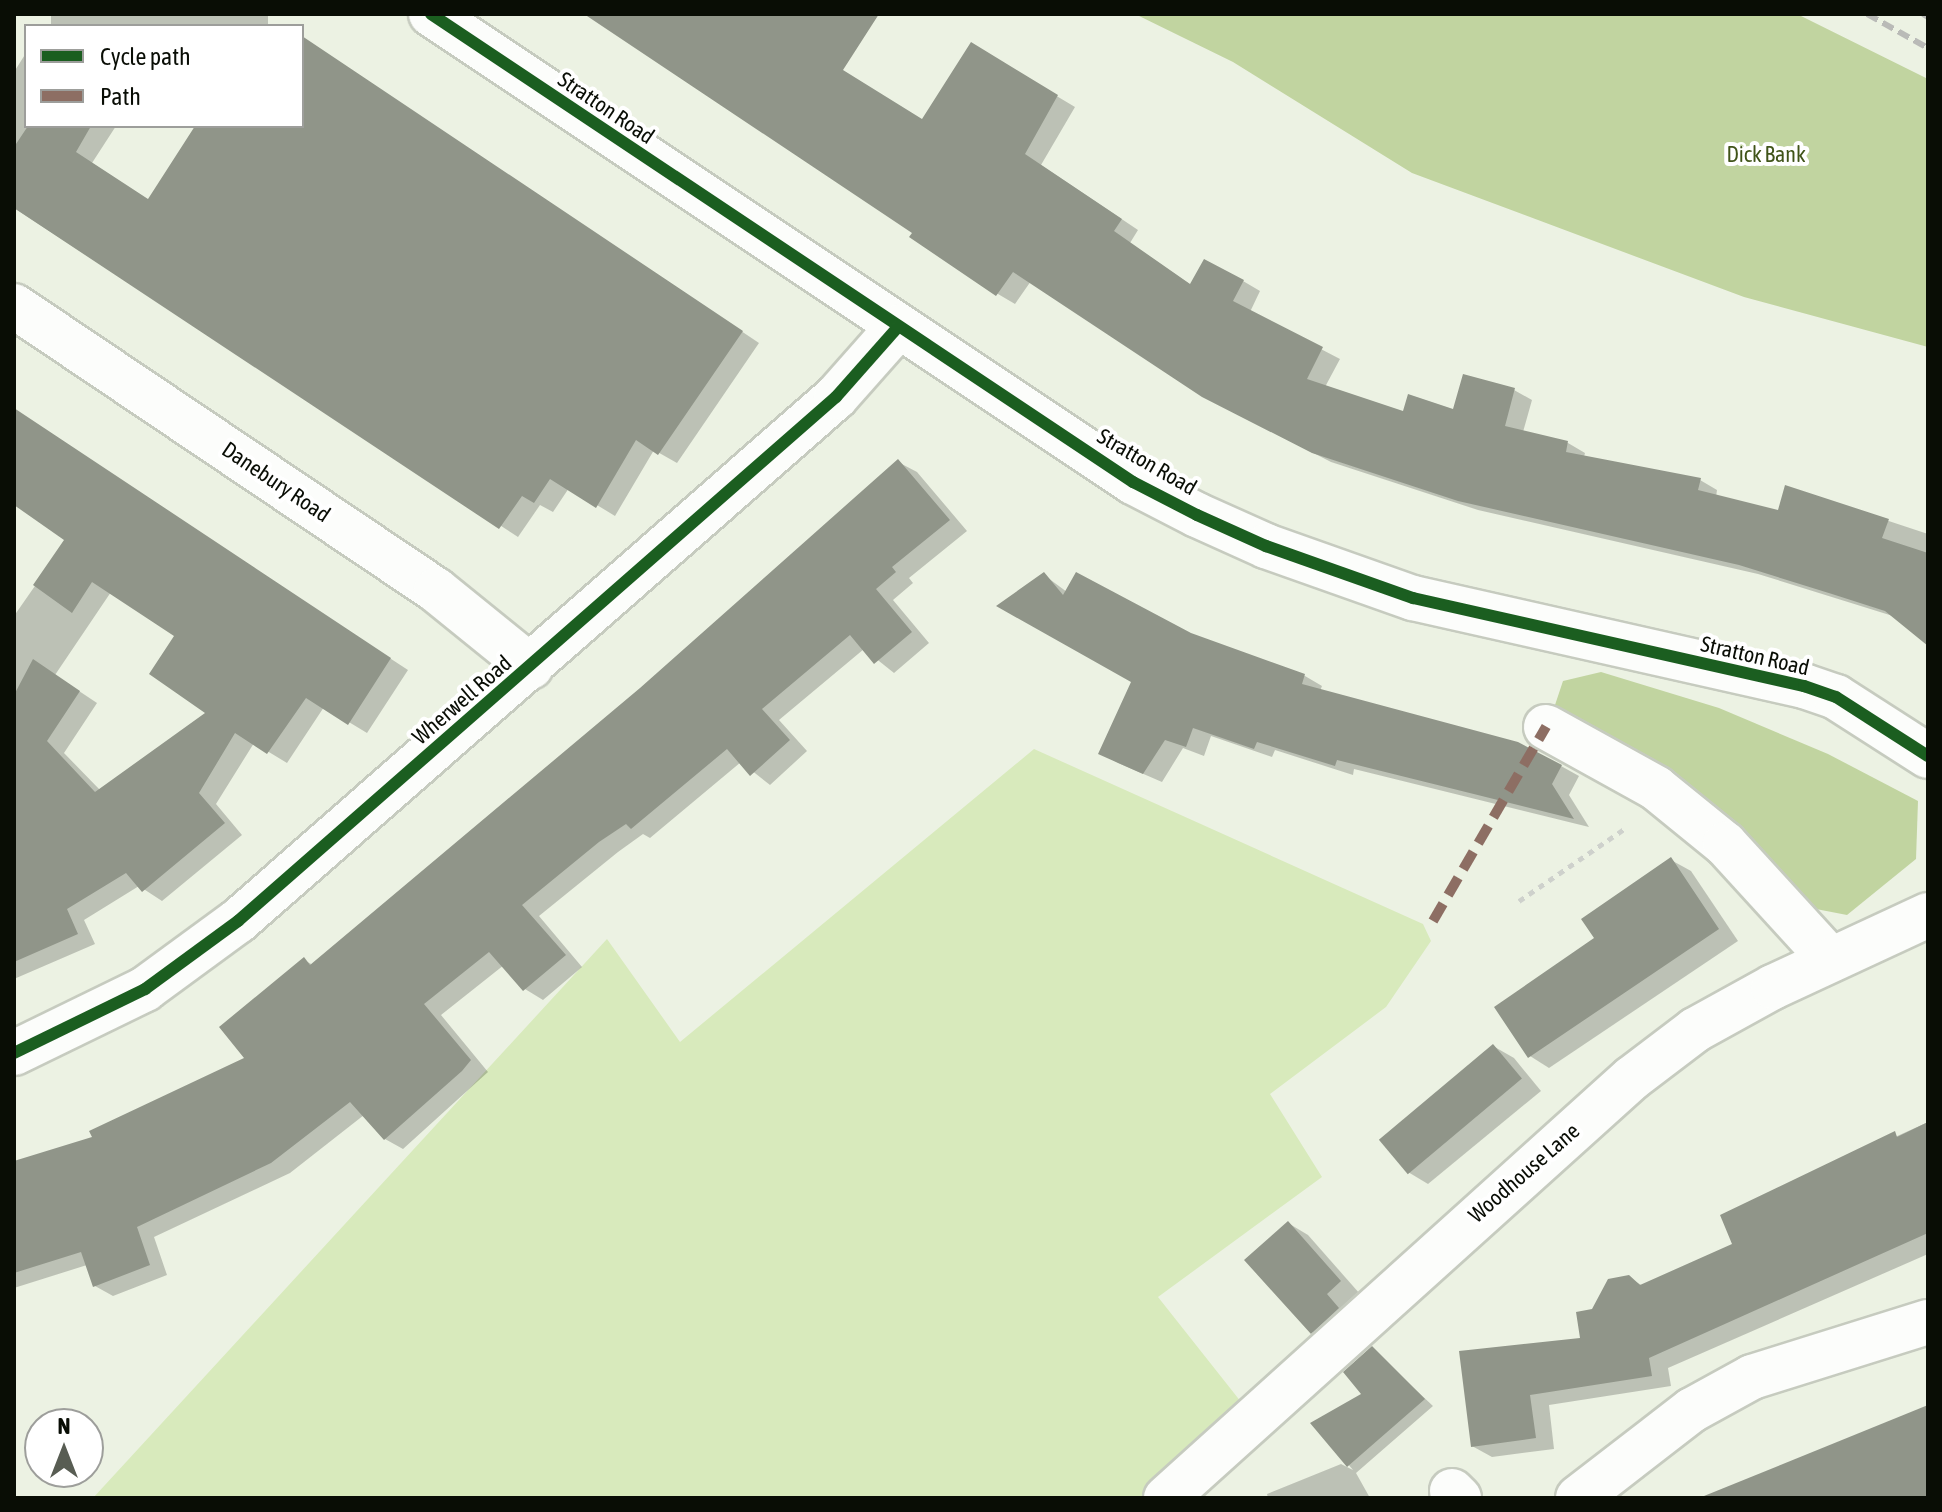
<!DOCTYPE html>
<html>
<head>
<meta charset="utf-8">
<style>
	body { margin:0 }
	#map { position:relative; width:1942px; height:1512px; overflow:hidden; background:#ecf2e3; font-family:"Asap Condensed",sans-serif }
	div>[style] { position:absolute }
	[style*='--x'] { left:calc(var(--x)*1px); top:calc(var(--y)*1px); width:calc(var(--w)*1px); rotate:calc(var(--a)*1deg) }
	.green>* { inset:0; background:#d8eabc }
	.forest>* { inset:0; background:#c1d4a0 }
	.shadow>* { inset:0; background:#0003; transform-origin:0 0 }
	.building>* { inset:0; background:#909589; transform-origin:0 0 }
	.path>* { height:5px; margin-top:-2.5px; transform-origin:0; background:repeating-linear-gradient(90deg,#ced1cc 0 6px,transparent 0 12px) }
	.roads { filter:drop-shadow(2px 0 #c6cbbf) drop-shadow(-2px 0 #c6cbbf) drop-shadow(0 2px #c6cbbf) drop-shadow(0 -2px #c6cbbf) }
	.minor>* { height:44px; margin:-22px; padding:0 22px; transform-origin:22px; border-radius:22px; background:#fcfdfb }
	.rail>* { height:6px; margin-top:-3px; transform-origin:0; background:repeating-linear-gradient(90deg,#b9bab7 0 12px,transparent 0 18px) }
	.quiet>* { height:10px; margin-top:-5px; transform-origin:0; background:repeating-linear-gradient(90deg,#8d6e63 0 20px,transparent 0 30px) }
	.cycleway>* { height:12px; margin:-6px; padding:0 6px; transform-origin:6px; border-radius:6px; background:#1b5e20 }
	span { translate:-50% -50%; white-space:nowrap; text-align:center; line-height:1.15; -webkit-text-stroke:8px #fff; paint-order:stroke }
	.street-label { font-size:22px; color:#090d05 }
	.park-label { font-size:22px; color:#405419 }
	.frame { position:absolute; inset:0; border:16px solid #090d05; pointer-events:none }
	.legend { position:absolute; left:24px; top:24px; width:280px; height:104px; box-sizing:border-box; background:#fff; border:2px solid #9d9e9b; margin:0; padding:10px 14px; list-style:none; font-size:24px; color:#090d05 }
	.legend li { display:flex; align-items:center; gap:16px; height:40px }
	.legend b { width:40px; border:2px solid #9d9e9b }
	.north { position:absolute; left:24px; top:1408px; width:80px; height:80px; box-sizing:border-box; background:#fff; border:2px solid #9d9e9b; border-radius:50%; rotate:0deg; font-size:22px; font-weight:700; line-height:32px; text-align:center; color:#090d05 }
	.north::after { content:''; display:block; margin:auto; width:28px; height:36px; background:#585d53; clip-path:polygon(50% 0,100% 100%,50% 72%,0 100%) }
</style>
</head>
<body>
<div id="map">
	<div class="green">
		<i style="clip-path:polygon(1034px 749px,1423px 924px,1431px 941px,1386px 1007px,1270px 1094px,1322px 1177px,1158px 1297px,1249px 1412px,1146px 1498px,93px 1498px,607px 939px,680px 1042px)"></i>
	</div>
	<div class="forest">
		<i style="clip-path:polygon(1135px 14px,1797px 14px,1928px 79px,1928px 347px,1744px 297px,1412px 173px,1233px 62px)"></i>
		<i style="clip-path:polygon(1601px 672px,1719px 708px,1828px 754px,1918px 801px,1916px 859px,1847px 915px,1785px 903px,1550px 720px,1563px 681px)"></i>
	</div>
	<div class="shadow">
		<i style="left:51px;top:14px;width:217px;height:14px"></i>
		<i style="clip-path:polygon(302px 37px,759px 343px,677px 463px,654px 450px,615px 516px,569px 488px,553px 512px,540px 505px,518px 537px,14px 208px,14px 72px,26px 53px,26px 126px,116px 126px,92px 163px,149px 201px,198px 126px,302px 126px)"></i>
		<i style="clip-path:polygon(971px 45px,1075px 107px,1041px 165px,1138px 230px,1130px 243px,1191px 285px,1243px 281px,1260px 291px,1250px 312px,1340px 359px,1325px 387px,1405px 413px,1454px 411px,1514px 390px,1532px 400px,1523px 432px,1568px 443px,1585px 453px,1584px 457px,1700px 480px,1717px 490px,1716px 497px,1780px 513px,1786px 487px,1928px 534px,1928px 643px,1896px 617px,1758px 574px,1478px 510px,1331px 462px,1222px 406px,1031px 281px,1015px 304px,998px 294px,912px 237px,923px 121px)"></i>
		<i style="clip-path:polygon(evenodd,14px 413px,408px 670px,367px 733px,324px 707px,287px 763px,254px 743px,216px 804px,242px 835px,162px 901px,139px 886px,84px 920px,95px 944px,14px 979px,14px 616px,67px 540px,14px 502px,14px 413px,111px 592px,177px 636px,208px 713px,100px 790px,64px 753px,97px 703px,55px 675px,111px 592px)"></i>
		<i style="clip-path:polygon(898px 462px,917px 472px,967px 531px,909px 578px,913px 583px,893px 600px,929px 643px,894px 673px,864px 649px,779px 720px,807px 751px,770px 785px,741px 762px,650px 838px,643px 834px,618px 852px,539px 916px,582px 967px,543px 1000px,525px 989px,504px 965px,441px 1015px,488px 1072px,403px 1149px,385px 1139px,364px 1115px,290px 1173px,154px 1237px,167px 1275px,113px 1296px,95px 1286px,87px 1265px,14px 1288px,14px 1164px,94px 1138px,247px 1059px,304px 960px,313px 965px,642px 689px)"></i>
		<i style="clip-path:polygon(1044px 575px,1067px 592px,1305px 676px,1322px 686px,1320px 691px,1561px 766px,1579px 776px,1569px 795px,1589px 827px,1354px 769px,1353px 775px,1275px 750px,1272px 757px,1211px 736px,1204px 756px,1183px 748px,1162px 782px,1118px 763px,1100px 753px,1133px 681px)"></i>
		<i style="clip-path:polygon(1671px 860px,1691px 871px,1738px 941px,1549px 1068px,1530px 1056px,1596px 938px)"></i>
		<i style="clip-path:polygon(1493px 1046px,1514px 1058px,1541px 1091px,1428px 1184px,1408px 1172px)"></i>
		<i style="clip-path:polygon(1928px 1122px,1928px 1254px,1668px 1368px,1671px 1386px,1549px 1405px,1554px 1449px,1492px 1457px,1472px 1446px,1582px 1340px,1593px 1311px,1629px 1278px,1643px 1286px,1734px 1245px,1722px 1216px)"></i>
		<i style="clip-path:polygon(1288px 1223px,1308px 1235px,1360px 1294px,1332px 1344px,1312px 1332px)"></i>
		<i style="clip-path:polygon(1372px 1349px,1433px 1406px,1356px 1473px,1370px 1498px,1268px 1498px,1267px 1494px,1341px 1464px,1353px 1470px,1313px 1423px,1364px 1395px)"></i>
	</div>
	<div class="building">
		<i style="clip-path:polygon(584px 14px,879px 14px,843px 70px,922px 119px,971px 42px,1058px 95px,1025px 154px,1122px 219px,1114px 231px,1190px 284px,1204px 259px,1244px 280px,1233px 301px,1323px 347px,1307px 379px,1403px 411px,1408px 394px,1453px 409px,1463px 374px,1515px 388px,1505px 426px,1568px 441px,1566px 452px,1701px 478px,1698px 490px,1778px 510px,1785px 485px,1889px 519px,1882px 538px,1928px 553px,1928px 646px,1885px 611px,1832px 594px,1739px 565px,1458px 501px,1312px 453px,1202px 397px,1013px 272px,996px 296px,909px 237px,912px 233px)"></i>
		<i style="clip-path:polygon(302px 36px,743px 331px,658px 455px,636px 440px,596px 508px,550px 479px,534px 503px,522px 496px,499px 529px,14px 208px,14px 147px,28px 126px,91px 126px,76px 152px,148px 199px,195px 126px,302px 126px)"></i>
		<i style="clip-path:polygon(14px 408px,391px 658px,348px 725px,306px 698px,267px 754px,235px 733px,199px 793px,225px 823px,142px 892px,126px 873px,67px 909px,78px 934px,14px 962px,14px 695px,33px 659px,80px 691px,47px 741px,95px 792px,205px 713px,149px 674px,174px 636px,92px 582px,72px 613px,33px 585px,64px 540px,14px 505px)"></i>
		<i style="clip-path:polygon(898px 459px,950px 520px,892px 567px,896px 572px,876px 589px,912px 632px,874px 664px,850px 635px,762px 709px,790px 740px,750px 776px,727px 749px,631px 829px,626px 824px,599px 842px,522px 905px,566px 955px,523px 991px,489px 952px,424px 1004px,471px 1060px,462px 1071px,384px 1140px,350px 1102px,271px 1163px,137px 1227px,150px 1265px,93px 1287px,81px 1252px,14px 1273px,14px 1161px,92px 1137px,89px 1131px,244px 1058px,219px 1027px,304px 957px,310px 965px,640px 688px)"></i>
		<i style="clip-path:polygon(1044px 572px,1063px 595px,1076px 572px,1191px 633px,1305px 674px,1302px 684px,1518px 742px,1562px 765px,1552px 784px,1574px 819px,1337px 760px,1335px 766px,1257px 742px,1254px 749px,1193px 728px,1186px 747px,1165px 740px,1143px 774px,1098px 754px,1131px 682px,996px 606px)"></i>
		<i style="clip-path:polygon(1671px 857px,1719px 929px,1528px 1058px,1494px 1007px,1594px 938px,1581px 919px)"></i>
		<i style="left:1493px;top:1044px;width:45px;height:149px;rotate:50deg"></i>
		<i style="clip-path:polygon(1928px 1122px,1928px 1233px,1649px 1358px,1652px 1376px,1530px 1395px,1536px 1438px,1471px 1447px,1459px 1351px,1580px 1338px,1576px 1312px,1592px 1309px,1608px 1279px,1629px 1275px,1640px 1285px,1732px 1244px,1720px 1215px,1895px 1131px,1897px 1137px)"></i>
		<i style="clip-path:polygon(1288px 1221px,1341px 1281px,1327px 1294px,1339px 1308px,1311px 1334px,1244px 1260px)"></i>
		<i style="clip-path:polygon(1372px 1346px,1425px 1399px,1347px 1467px,1310px 1423px,1361px 1394px,1343px 1372px)"></i>
		<i style="clip-path:polygon(1928px 1405px,1928px 1498px,1705px 1498px,1704px 1496px)"></i>
	</div>
	<div class="path">
		<i style="--x:1519;--y:901;--w:131;--a:-34.4"></i>
	</div>
	<div class="roads">
		<div class="minor">
			<i style="--x:431;--y:14;--w:844;--a:33.69"></i>
			<i style="--x:1133;--y:482;--w:72;--a:27.3"></i>
			<i style="--x:1197;--y:515;--w:76;--a:24.2"></i>
			<i style="--x:1266;--y:546;--w:156;--a:19.5"></i>
			<i style="--x:1413;--y:598;--w:401;--a:12.7"></i>
			<i style="--x:1804;--y:686;--w:34;--a:19"></i>
			<i style="--x:1836;--y:697;--w:109;--a:32.7"></i>
			<i style="--x:14;--y:306;--w:509;--a:33.94"></i>
			<i style="--x:436;--y:590;--w:122;--a:39"></i>
			<i style="--x:1546;--y:727;--w:126;--a:29"></i>
			<i style="--x:1656;--y:788;--w:89;--a:39.1"></i>
			<i style="--x:1725;--y:844;--w:156;--a:47.6"></i>
			<i style="--x:14;--y:1053;--w:146;--a:-26"></i>
			<i style="--x:145;--y:989;--w:115;--a:-36.2"></i>
			<i style="--x:238;--y:921;--w:795;--a:-41.23"></i>
			<i style="--x:836;--y:397;--w:94;--a:-48.5"></i>
			<i style="--x:1452;--y:1491;--w:10;--a:45"></i>
			<i style="--x:1166;--y:1498;--w:627;--a:-42.03"></i>
			<i style="--x:1632;--y:1078;--w:79;--a:-37.3"></i>
			<i style="--x:1695;--y:1030;--w:89;--a:-28.9"></i>
			<i style="--x:1773;--y:987;--w:171;--a:-24.9"></i>
			<i style="--x:1578;--y:1498;--w:144;--a:-37.7"></i>
			<i style="--x:1692;--y:1410;--w:68;--a:-28.8"></i>
			<i style="--x:1752;--y:1377;--w:184;--a:-17.4"></i>
		</div>
	</div>
	<div class="rail">
		<i style="--x:1867;--y:14;--w:70;--a:29.1"></i>
		<i style="--x:1923;--y:14;--w:6;--a:31"></i>
	</div>
	<div class="quiet">
		<i style="--x:1433;--y:921;--w:225;--a:-59.8"></i>
	</div>
	<div class="cycleway">
		<i style="--x:431;--y:14;--w:844;--a:33.69"></i>
		<i style="--x:1133;--y:482;--w:72;--a:27.3"></i>
		<i style="--x:1197;--y:515;--w:76;--a:24.2"></i>
		<i style="--x:1266;--y:546;--w:156;--a:19.5"></i>
		<i style="--x:1413;--y:598;--w:401;--a:12.7"></i>
		<i style="--x:1804;--y:686;--w:34;--a:19"></i>
		<i style="--x:1836;--y:697;--w:109;--a:32.7"></i>
		<i style="--x:14;--y:1053;--w:146;--a:-26"></i>
		<i style="--x:145;--y:989;--w:115;--a:-36.2"></i>
		<i style="--x:238;--y:921;--w:795;--a:-41.23"></i>
		<i style="--x:836;--y:397;--w:94;--a:-48.5"></i>
	</div>
	<div class="street-label">
		<span style="left:606px;top:108px;rotate:34deg">Stratton Road</span>
		<span style="left:1147px;top:462px;rotate:30deg">Stratton Road</span>
		<span style="left:276px;top:482px;rotate:34deg">Danebury Road</span>
		<span style="left:1755px;top:656px;rotate:13deg">Stratton Road</span>
		<span style="left:462px;top:700px;rotate:-41deg">Wherwell Road</span>
		<span style="left:1524px;top:1173px;rotate:-41deg">Woodhouse Lane</span>
	</div>
	<div class="park-label">
		<span style="left:1766px;top:155px">Dick Bank</span>
	</div>
	<div class="frame"></div>
	<ul class="legend">
	<li><b style="height:10px;background:#1b5e20"></b>Cycle path</li>
	<li><b style="height:10px;background:#8d6e63"></b>Path</li>
	</ul>
	<div class="north">N</div>
</div>
</body>
</html>
